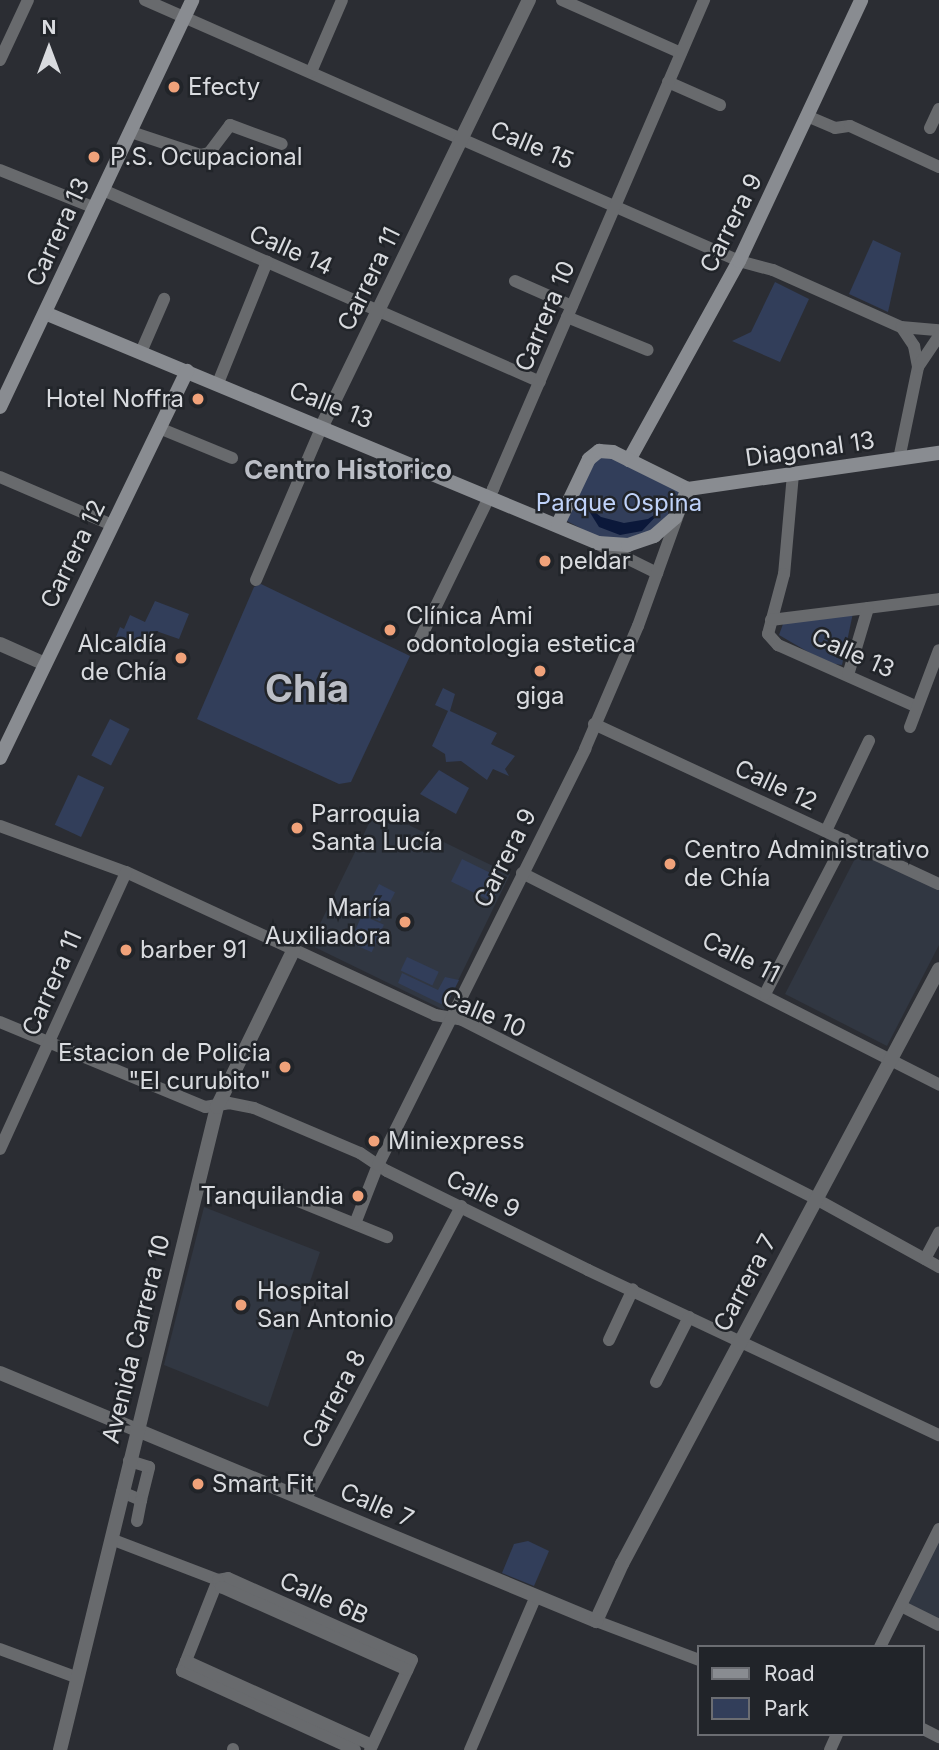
<!DOCTYPE html>
<html>
<head>
<meta charset="utf-8">
<style>
	body { margin:0 }
	#map { position:relative; width:939px; height:1750px; overflow:hidden; background:#2b2d33; font-family:Inter,sans-serif }
	div>[style] { position:absolute }
	[style*='--x'] { left:calc(var(--x)*1px); top:calc(var(--y)*1px); width:calc(var(--w)*1px); rotate:calc(var(--a)*1deg) }
	.built>* { inset:0; background:#313742; transform-origin:0 0 }
	.green>* { inset:0; background:#323e5a; transform-origin:0 0 }
	.water>* { inset:0; background:#0b183a }
	.minor>* { height:12px; margin:-6px; padding:0 6px; transform-origin:6px; border-radius:6px; background:#686a6d }
	.tertiary>* { height:14px; margin:-7px; padding:0 7px; transform-origin:7px; border-radius:7px; background:#686a6d }
	.secondary>* { height:14px; margin:-7px; padding:0 7px; transform-origin:7px; border-radius:7px; background:#898c91 }
	.dots>* { width:19px; height:19px; translate:-50% -50%; box-sizing:border-box; border:4px solid #212429; border-radius:50% }
	span { translate:-50% -50%; white-space:nowrap; text-align:center; line-height:1.15; -webkit-text-stroke:5px #212429; paint-order:stroke }
	.poi-label { font-size:24px; color:#d9dbdf }
	.left { translate:0 -50%; text-align:left }
	.right { translate:-100% -50%; text-align:right }
	.street-label { font-size:24px; color:#d9dbdf }
	.park-label { font-size:24px; color:#bfd2f9 }
	.neighbourhood-label { font-size:26px; color:#bbbec6; font-weight:700 }
	.town-label { font-size:38px; color:#bbbec6; font-weight:700 }
	.legend { position:absolute; left:697px; top:1645px; width:228px; height:91px; box-sizing:border-box; background:#212429; border:2px solid #6b6d72; margin:0; padding:9px 12px; list-style:none; font-size:21px; color:#d9dbdf }
	.legend li { display:flex; align-items:center; gap:14px; height:35px }
	.legend b { width:35px; border:2px solid #6b6d72 }
	.north { position:absolute; left:14px; top:14px; width:70px; height:70px; -webkit-text-stroke:5px #212429; paint-order:stroke; rotate:0deg; font-size:19px; font-weight:700; line-height:28px; text-align:center; color:#d9dbdf }
	.north::after { content:''; display:block; margin:auto; width:24px; height:32px; background:#d9dbdf; clip-path:polygon(50% 0,100% 100%,50% 72%,0 100%) }
</style>
</head>
<body>
<div id="map">
	<div class="built">
		<i style="left:376px;top:809px;width:149px;height:151px;rotate:26deg"></i>
		<i style="clip-path:polygon(860px 849px,939px 889px,939px 945px,887px 1046px,785px 994px)"></i>
		<i style="clip-path:polygon(204px 1207px,320px 1252px,268px 1407px,164px 1365px)"></i>
		<i style="clip-path:polygon(939px 1529px,939px 1625px,901px 1606px)"></i>
	</div>
	<div class="green">
		<i style="clip-path:polygon(873px 240px,901px 253px,888px 312px,849px 294px)"></i>
		<i style="clip-path:polygon(775px 282px,809px 299px,780px 362px,732px 341px,751px 332px)"></i>
		<i style="clip-path:polygon(603px 454px,683px 492px,678px 509px,641px 538px,601px 539px,565px 520px,589px 467px)"></i>
		<i style="clip-path:polygon(261px 584px,410px 656px,351px 782px,339px 784px,197px 719px,254px 587px)"></i>
		<i style="clip-path:polygon(155px 601px,189px 614px,179px 639px,156px 631px,149px 646px,142px 644px,139px 651px,129px 648px,132px 642px,116px 637px,120px 627px,124px 629px,130px 615px,145px 622px)"></i>
		<i style="clip-path:polygon(853px 613px,842px 665px,827px 663px,779px 635px,783px 624px)"></i>
		<i style="clip-path:polygon(443px 688px,455px 694px,450px 711px,497px 733px,491px 744px,515px 756px,505px 769px,509px 776px,493px 769px,487px 780px,461px 761px,446px 762px,445px 754px,432px 746px,448px 711px,435px 705px)"></i>
		<i style="left:110px;top:719px;width:22px;height:41px;rotate:27deg"></i>
		<i style="clip-path:polygon(439px 770px,469px 788px,456px 814px,420px 794px)"></i>
		<i style="left:78px;top:775px;width:29px;height:55px;rotate:25deg"></i>
		<i style="left:462px;top:859px;width:46px;height:25px;rotate:26deg"></i>
		<i style="left:379px;top:884px;width:18px;height:33px;rotate:27deg"></i>
		<i style="left:362px;top:915px;width:24px;height:30px;rotate:24deg"></i>
		<i style="left:407px;top:957px;width:35px;height:15px;rotate:25deg"></i>
		<i style="clip-path:polygon(402px 973px,438px 990px,445px 977px,459px 980px,448px 1002px,441px 1004px,398px 983px)"></i>
		<i style="clip-path:polygon(528px 1541px,549px 1551px,534px 1586px,502px 1573px,514px 1544px)"></i>
	</div>
	<div class="water">
		<i style="clip-path:polygon(584px 503px,601px 517px,624px 523px,648px 519px,662px 510px,642px 531px,620px 535px,599px 527px)"></i>
	</div>
	<div class="minor">
		<i style="--x:145;--y:0;--w:649;--a:23.72"></i>
		<i style="--x:739;--y:261;--w:35;--a:15"></i>
		<i style="--x:773;--y:270;--w:140;--a:24"></i>
		<i style="--x:901;--y:327;--w:38;--a:5"></i>
		<i style="--x:562;--y:0;--w:130;--a:24"></i>
		<i style="--x:0;--y:60;--w:66;--a:-65"></i>
		<i style="--x:311;--y:72;--w:78;--a:-66.7"></i>
		<i style="--x:668;--y:82;--w:57;--a:23.9"></i>
		<i style="--x:807;--y:116;--w:30;--a:23"></i>
		<i style="--x:835;--y:128;--w:15;--a:-8"></i>
		<i style="--x:850;--y:126;--w:98;--a:24.7"></i>
		<i style="--x:930;--y:128;--w:21;--a:-65"></i>
		<i style="--x:131;--y:132;--w:73;--a:18.4"></i>
		<i style="--x:200;--y:155;--w:9;--a:-13"></i>
		<i style="--x:209;--y:153;--w:35;--a:-53"></i>
		<i style="--x:230;--y:125;--w:55;--a:20.1"></i>
		<i style="--x:0;--y:170;--w:102;--a:21.8"></i>
		<i style="--x:103;--y:190;--w:477;--a:23.7"></i>
		<i style="--x:515;--y:281;--w:62;--a:23.7"></i>
		<i style="--x:567;--y:317;--w:87;--a:22.2"></i>
		<i style="--x:902;--y:328;--w:22;--a:56"></i>
		<i style="--x:914;--y:346;--w:21;--a:79"></i>
		<i style="--x:141;--y:352;--w:58;--a:-66.5"></i>
		<i style="--x:218;--y:383;--w:131;--a:-68"></i>
		<i style="--x:159;--y:428;--w:79;--a:22.3"></i>
		<i style="--x:899;--y:459;--w:94;--a:-78.3"></i>
		<i style="--x:918;--y:367;--w:37;--a:-56"></i>
		<i style="--x:793;--y:474;--w:100;--a:95.1"></i>
		<i style="--x:784;--y:574;--w:62;--a:104.9"></i>
		<i style="--x:768;--y:634;--w:15;--a:48"></i>
		<i style="--x:778;--y:645;--w:152;--a:24"></i>
		<i style="--x:0;--y:477;--w:122;--a:23.2"></i>
		<i style="--x:598;--y:544;--w:66;--a:26.2"></i>
		<i style="--x:256;--y:580;--w:168;--a:-66.8"></i>
		<i style="--x:771;--y:620;--w:169;--a:-7.1"></i>
		<i style="--x:417;--y:645;--w:174;--a:-64"></i>
		<i style="--x:493;--y:489;--w:533;--a:-66.66"></i>
		<i style="--x:848;--y:675;--w:70;--a:-73.4"></i>
		<i style="--x:594;--y:724;--w:380;--a:24.9"></i>
		<i style="--x:910;--y:727;--w:82;--a:-69.4"></i>
		<i style="--x:0;--y:826;--w:134;--a:20.1"></i>
		<i style="--x:126;--y:872;--w:340;--a:24.8"></i>
		<i style="--x:435;--y:1015;--w:27;--a:10"></i>
		<i style="--x:462;--y:1020;--w:397;--a:26.8"></i>
		<i style="--x:816;--y:1199;--w:141;--a:28.9"></i>
		<i style="--x:826;--y:831;--w:100;--a:-64.5"></i>
		<i style="--x:522;--y:873;--w:468;--a:26.9"></i>
		<i style="--x:765;--y:994;--w:174;--a:-62.5"></i>
		<i style="--x:0;--y:1022;--w:222;--a:22.5"></i>
		<i style="--x:205;--y:1107;--w:24;--a:-9"></i>
		<i style="--x:229;--y:1103;--w:25;--a:11"></i>
		<i style="--x:254;--y:1108;--w:115;--a:23"></i>
		<i style="--x:360;--y:1153;--w:32;--a:34"></i>
		<i style="--x:387;--y:1171;--w:224;--a:26.2"></i>
		<i style="--x:588;--y:1270;--w:388;--a:25.2"></i>
		<i style="--x:0;--y:1149;--w:304;--a:-65.5"></i>
		<i style="--x:276;--y:1192;--w:120;--a:22.1"></i>
		<i style="--x:356;--y:1221;--w:60;--a:-68.6"></i>
		<i style="--x:378;--y:1165;--w:465;--a:-63.5"></i>
		<i style="--x:585;--y:749;--w:134;--a:-66.7"></i>
		<i style="--x:638;--y:626;--w:121;--a:-70.2"></i>
		<i style="--x:925;--y:1259;--w:30;--a:-62"></i>
		<i style="--x:609;--y:1340;--w:56;--a:-64.8"></i>
		<i style="--x:656;--y:1382;--w:73;--a:-63.1"></i>
		<i style="--x:122;--y:1492;--w:21;--a:23"></i>
		<i style="--x:141;--y:1500;--w:34;--a:-76"></i>
		<i style="--x:149;--y:1467;--w:21;--a:-163"></i>
		<i style="--x:305;--y:1500;--w:333;--a:-62"></i>
		<i style="--x:137;--y:1521;--w:21;--a:-79"></i>
		<i style="--x:111;--y:1539;--w:115;--a:21"></i>
		<i style="--x:218;--y:1580;--w:10;--a:-11"></i>
		<i style="--x:228;--y:1578;--w:201;--a:24"></i>
		<i style="--x:412;--y:1660;--w:99;--a:115"></i>
		<i style="--x:218;--y:1580;--w:98;--a:111.6"></i>
		<i style="--x:182;--y:1671;--w:190;--a:24.5"></i>
		<i style="--x:218;--y:1580;--w:8;--a:67"></i>
		<i style="--x:221;--y:1587;--w:204;--a:24"></i>
		<i style="--x:901;--y:1606;--w:42;--a:26.6"></i>
		<i style="--x:596;--y:1621;--w:110;--a:20.7"></i>
		<i style="--x:880;--y:1647;--w:132;--a:-63.4"></i>
		<i style="--x:0;--y:1649;--w:83;--a:20.4"></i>
		<i style="--x:186;--y:1661;--w:204;--a:24.3"></i>
		<i style="--x:923;--y:1729;--w:18;--a:27"></i>
		<i style="--x:233;--y:1750;--w:1;--a:-90"></i>
		<i style="--x:470;--y:1750;--w:168;--a:-66.8"></i>
		<i style="--x:830;--y:1750;--w:17;--a:-66"></i>
	</div>
	<div class="tertiary">
		<i style="--x:322;--y:426;--w:474;--a:-64.1"></i>
		<i style="--x:0;--y:644;--w:49;--a:24"></i>
		<i style="--x:0;--y:1373;--w:646;--a:22.59"></i>
		<i style="--x:596;--y:1621;--w:63;--a:-65.5"></i>
		<i style="--x:622;--y:1564;--w:674;--a:-61.95"></i>
		<i style="--x:60;--y:1750;--w:662;--a:-76.28"></i>
		<i style="--x:217;--y:1107;--w:174;--a:-64"></i>
	</div>
	<div class="secondary">
		<i style="--x:45;--y:313;--w:599;--a:22.58"></i>
		<i style="--x:598;--y:543;--w:30;--a:4"></i>
		<i style="--x:628;--y:545;--w:28;--a:-19"></i>
		<i style="--x:654;--y:536;--w:28;--a:-41"></i>
		<i style="--x:675;--y:518;--w:32;--a:-66"></i>
		<i style="--x:0;--y:407;--w:450;--a:-64.7"></i>
		<i style="--x:629;--y:460;--w:227;--a:-61.1"></i>
		<i style="--x:739;--y:261;--w:288;--a:-64.9"></i>
		<i style="--x:558;--y:524;--w:72;--a:-64.5"></i>
		<i style="--x:589;--y:459;--w:13;--a:-39"></i>
		<i style="--x:599;--y:451;--w:14;--a:4"></i>
		<i style="--x:613;--y:452;--w:84;--a:26.3"></i>
		<i style="--x:688;--y:489;--w:254;--a:-8.2"></i>
		<i style="--x:0;--y:758;--w:430;--a:-64.2"></i>
	</div>
	<div class="dots">
		<i style="left:174px;top:87px;background:#f0a27a"></i>
		<i style="left:94px;top:157px;background:#f0a27a"></i>
		<i style="left:198px;top:399px;background:#f0a27a"></i>
		<i style="left:545px;top:561px;background:#f0a27a"></i>
		<i style="left:390px;top:630px;background:#f0a27a"></i>
		<i style="left:181px;top:658px;background:#f0a27a"></i>
		<i style="left:540px;top:671px;background:#f0a27a"></i>
		<i style="left:297px;top:828px;background:#f0a27a"></i>
		<i style="left:670px;top:864px;background:#f0a27a"></i>
		<i style="left:405px;top:922px;background:#f0a27a"></i>
		<i style="left:126px;top:950px;background:#f0a27a"></i>
		<i style="left:285px;top:1067px;background:#f0a27a"></i>
		<i style="left:374px;top:1141px;background:#f0a27a"></i>
		<i style="left:358px;top:1196px;background:#f0a27a"></i>
		<i style="left:241px;top:1305px;background:#f0a27a"></i>
		<i style="left:198px;top:1484px;background:#f0a27a"></i>
	</div>
	<div class="poi-label">
		<span class="left" style="left:188px;top:87px">Efecty</span>
		<span class="left" style="left:110px;top:157px">P.S. Ocupacional</span>
		<span class="right" style="left:184px;top:399px">Hotel Noffra</span>
		<span class="left" style="left:559px;top:561px">peldar</span>
		<span class="left" style="left:406px;top:630px">Clínica Ami<br>odontologia estetica</span>
		<span class="right" style="left:167px;top:658px">Alcaldía<br>de Chía</span>
		<span style="left:540px;top:696px">giga</span>
		<span class="left" style="left:311px;top:828px">Parroquia<br>Santa Lucía</span>
		<span class="left" style="left:684px;top:864px">Centro Administrativo<br>de Chía</span>
		<span class="right" style="left:391px;top:922px">María<br>Auxiliadora</span>
		<span class="left" style="left:140px;top:950px">barber 91</span>
		<span class="right" style="left:271px;top:1067px">Estacion de Policia<br>"El curubito"</span>
		<span class="left" style="left:388px;top:1141px">Miniexpress</span>
		<span class="right" style="left:344px;top:1196px">Tanquilandia</span>
		<span class="left" style="left:257px;top:1305px">Hospital<br>San Antonio</span>
		<span class="left" style="left:212px;top:1484px">Smart Fit</span>
	</div>
	<div class="street-label">
		<span style="left:532px;top:145px;rotate:23deg">Calle 15</span>
		<span style="left:731px;top:223px;rotate:-63deg">Carrera 9</span>
		<span style="left:58px;top:232px;rotate:-65deg">Carrera 13</span>
		<span style="left:291px;top:250px;rotate:24deg">Calle 14</span>
		<span style="left:369px;top:279px;rotate:-64deg">Carrera 11</span>
		<span style="left:545px;top:316px;rotate:-67deg">Carrera 10</span>
		<span style="left:331px;top:405px;rotate:22deg">Calle 13</span>
		<span style="left:810px;top:449px;rotate:-8deg">Diagonal 13</span>
		<span style="left:73px;top:554px;rotate:-64deg">Carrera 12</span>
		<span style="left:853px;top:653px;rotate:24deg">Calle 13</span>
		<span style="left:776px;top:785px;rotate:25deg">Calle 12</span>
		<span style="left:505px;top:858px;rotate:-63deg">Carrera 9</span>
		<span style="left:741px;top:957px;rotate:27deg">Calle 11</span>
		<span style="left:52px;top:983px;rotate:-66deg">Carrera 11</span>
		<span style="left:484px;top:1013px;rotate:23deg">Calle 10</span>
		<span style="left:483px;top:1194px;rotate:26deg">Calle 9</span>
		<span style="left:745px;top:1283px;rotate:-62deg">Carrera 7</span>
		<span style="left:136px;top:1339px;rotate:-76deg">Avenida Carrera 10</span>
		<span style="left:334px;top:1399px;rotate:-62deg">Carrera 8</span>
		<span style="left:377px;top:1505px;rotate:23deg">Calle 7</span>
		<span style="left:324px;top:1598px;rotate:24deg">Calle 6B</span>
	</div>
	<div class="park-label">
		<span style="left:619px;top:503px">Parque Ospina</span>
	</div>
	<div class="neighbourhood-label">
		<span style="left:348px;top:470px">Centro Historico</span>
	</div>
	<div class="town-label">
		<span style="left:307px;top:689px">Chía</span>
	</div>
	<ul class="legend">
	<li><b style="height:9px;background:#898c91"></b>Road</li>
	<li><b style="height:19px;background:#323e5a"></b>Park</li>
	</ul>
	<div class="north">N</div>
</div>
</body>
</html>
